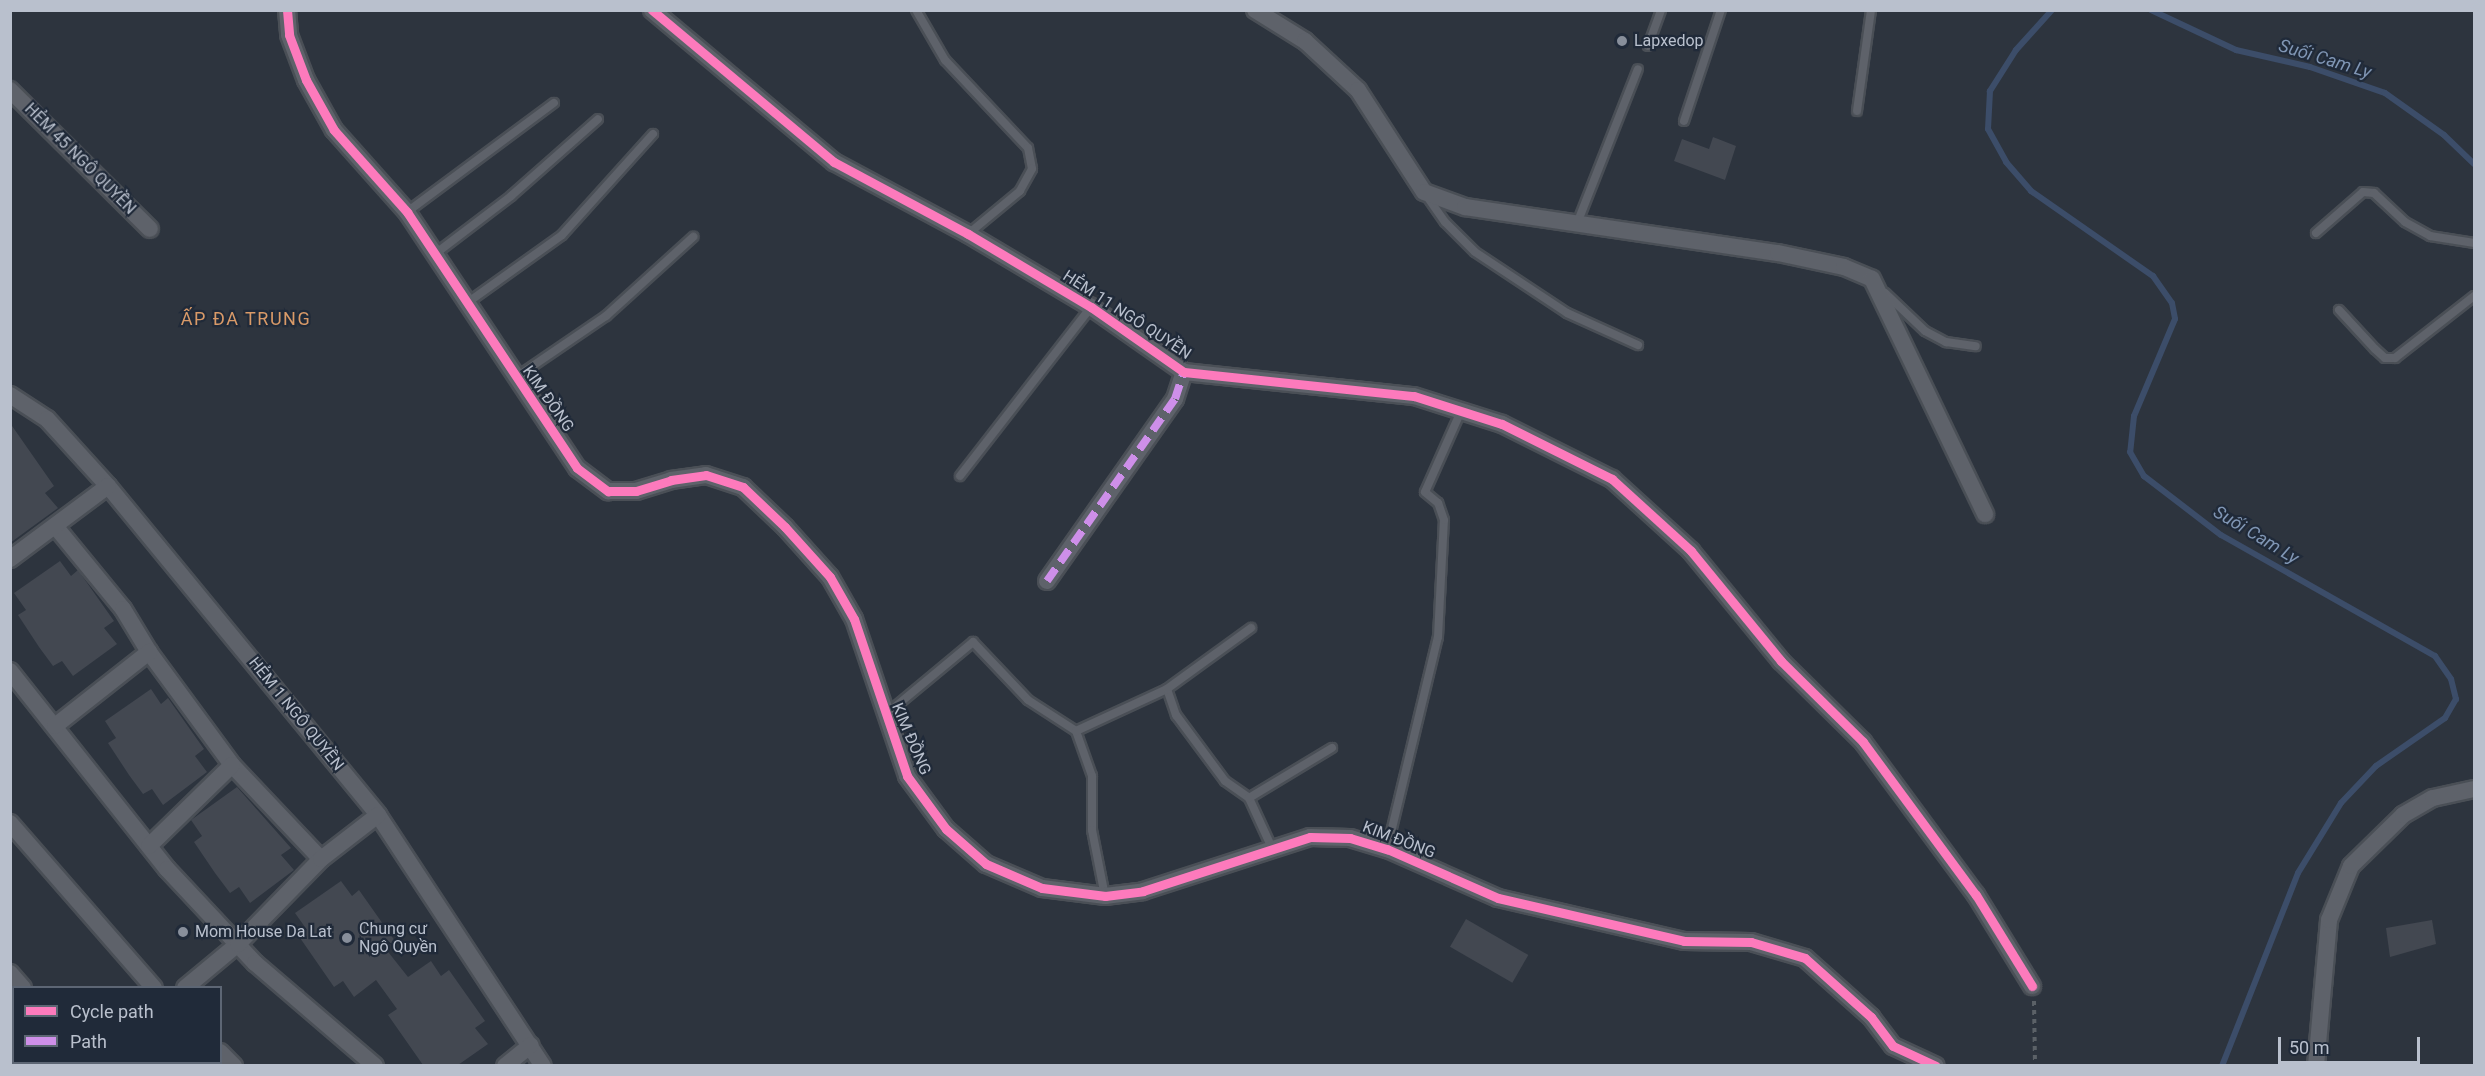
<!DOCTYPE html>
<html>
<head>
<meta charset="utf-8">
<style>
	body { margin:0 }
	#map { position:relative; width:2485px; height:1076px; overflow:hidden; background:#2d343e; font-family:Roboto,sans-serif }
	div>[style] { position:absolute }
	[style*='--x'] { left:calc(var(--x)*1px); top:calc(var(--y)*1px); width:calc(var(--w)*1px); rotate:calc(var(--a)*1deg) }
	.stream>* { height:6px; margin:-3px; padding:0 3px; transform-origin:3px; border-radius:3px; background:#3c4d69 }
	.building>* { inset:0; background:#434851; transform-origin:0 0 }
	.path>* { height:4px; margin-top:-2px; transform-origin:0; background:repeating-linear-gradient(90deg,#5b6167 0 4.5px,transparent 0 9px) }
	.roads { filter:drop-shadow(2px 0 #4a4f56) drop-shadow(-2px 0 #4a4f56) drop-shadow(0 2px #4a4f56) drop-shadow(0 -2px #4a4f56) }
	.service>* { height:8px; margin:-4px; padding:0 4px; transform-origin:4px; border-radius:4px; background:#5e626a }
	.minor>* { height:16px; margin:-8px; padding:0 8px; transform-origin:8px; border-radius:8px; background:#5e626a }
	.quiet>* { height:8px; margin-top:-4px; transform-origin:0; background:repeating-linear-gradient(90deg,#ce8fe9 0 15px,transparent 0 23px) }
	.cycleway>* { height:9px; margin:-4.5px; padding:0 4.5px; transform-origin:4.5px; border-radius:4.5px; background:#fd7abc }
	.dots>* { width:16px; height:16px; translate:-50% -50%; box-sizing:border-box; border:3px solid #202a39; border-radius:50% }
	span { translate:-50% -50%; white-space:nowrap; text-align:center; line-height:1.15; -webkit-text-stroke:4.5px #202a39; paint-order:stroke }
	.poi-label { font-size:16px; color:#b9c0cd }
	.left { translate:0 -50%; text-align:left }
	.street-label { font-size:16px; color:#b9c0cd }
	.water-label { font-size:18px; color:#8096b4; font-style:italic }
	.neighbourhood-label { font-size:18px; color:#d99a68; letter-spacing:1.5px }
	.frame { position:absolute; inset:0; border:12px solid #b9c0cd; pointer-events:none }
	.legend { position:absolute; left:12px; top:986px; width:210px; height:78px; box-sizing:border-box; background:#202a39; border:2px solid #5d6674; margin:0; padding:8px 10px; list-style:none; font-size:18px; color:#b9c0cd }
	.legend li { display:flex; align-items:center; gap:12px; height:30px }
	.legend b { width:30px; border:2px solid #5d6674 }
	.scale { position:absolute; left:2278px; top:1037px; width:142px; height:27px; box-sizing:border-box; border:3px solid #b9c0cd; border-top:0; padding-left:8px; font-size:18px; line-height:21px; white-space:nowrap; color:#b9c0cd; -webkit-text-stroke:4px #202a39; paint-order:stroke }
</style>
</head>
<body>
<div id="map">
	<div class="stream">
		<i style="--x:2052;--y:10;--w:54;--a:132"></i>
		<i style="--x:2016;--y:50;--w:49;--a:122.4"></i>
		<i style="--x:1990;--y:91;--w:38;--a:93"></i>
		<i style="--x:1988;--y:129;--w:38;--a:61"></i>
		<i style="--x:2006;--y:162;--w:38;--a:49"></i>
		<i style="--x:2031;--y:191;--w:149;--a:34.9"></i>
		<i style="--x:2153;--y:276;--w:33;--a:55"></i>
		<i style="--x:2172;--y:303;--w:16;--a:79"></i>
		<i style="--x:2175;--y:319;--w:105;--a:112.9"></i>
		<i style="--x:2134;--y:416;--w:36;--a:96"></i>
		<i style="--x:2130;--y:452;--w:28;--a:60"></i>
		<i style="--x:2144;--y:476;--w:97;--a:37.5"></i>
		<i style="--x:2221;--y:535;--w:246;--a:29.5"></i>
		<i style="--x:2435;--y:656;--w:28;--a:55"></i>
		<i style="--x:2451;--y:679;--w:21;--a:76"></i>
		<i style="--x:2456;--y:699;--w:22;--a:120"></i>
		<i style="--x:2445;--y:718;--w:84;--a:145.2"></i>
		<i style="--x:2376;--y:766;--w:51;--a:133.4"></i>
		<i style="--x:2341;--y:803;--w:82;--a:121.6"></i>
		<i style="--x:2298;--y:873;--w:207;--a:111.5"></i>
		<i style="--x:2151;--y:10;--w:94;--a:25.2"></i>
		<i style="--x:2236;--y:50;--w:76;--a:12.9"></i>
		<i style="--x:2310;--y:67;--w:79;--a:19.1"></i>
		<i style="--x:2385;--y:93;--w:72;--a:35.4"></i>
		<i style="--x:2444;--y:135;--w:42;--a:44"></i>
	</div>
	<div class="building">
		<i style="clip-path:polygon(1713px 137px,1736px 146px,1725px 180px,1674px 161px,1682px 139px,1709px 149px)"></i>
		<i style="clip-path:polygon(10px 423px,54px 486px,45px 493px,58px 508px,10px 543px)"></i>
		<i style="clip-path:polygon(60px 561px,71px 576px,78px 570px,114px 621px,104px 628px,117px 644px,73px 676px,62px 661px,53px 666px,39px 647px,18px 615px,26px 610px,14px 593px)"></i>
		<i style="clip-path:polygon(151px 689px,161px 704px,168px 698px,204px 749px,195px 756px,207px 772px,163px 805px,152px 789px,143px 794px,129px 775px,108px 743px,116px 738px,105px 721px)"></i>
		<i style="clip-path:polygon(237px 787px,291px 848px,281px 855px,294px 870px,250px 903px,239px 887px,230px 893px,215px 873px,194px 842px,202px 836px,191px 820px)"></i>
		<i style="clip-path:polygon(341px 881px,352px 896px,359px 890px,395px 941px,385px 948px,408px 977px,431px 961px,441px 976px,449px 970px,485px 1021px,475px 1028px,488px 1044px,458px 1065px,423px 1065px,388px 1015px,397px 1009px,376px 980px,354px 997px,343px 981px,334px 987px,298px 935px,307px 930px,295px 913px)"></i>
		<i style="left:1466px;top:919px;width:72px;height:32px;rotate:30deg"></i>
		<i style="clip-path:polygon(2432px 920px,2436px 944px,2390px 957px,2386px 928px)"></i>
	</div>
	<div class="path">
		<i style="--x:2034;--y:1001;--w:65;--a:89.1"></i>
	</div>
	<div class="roads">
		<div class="service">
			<i style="--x:916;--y:10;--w:58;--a:59.9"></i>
			<i style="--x:945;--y:60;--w:121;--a:46.7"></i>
			<i style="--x:1028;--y:148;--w:21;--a:79"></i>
			<i style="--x:1032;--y:169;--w:25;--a:119"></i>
			<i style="--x:1020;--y:191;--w:67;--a:140.4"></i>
			<i style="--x:1648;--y:46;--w:38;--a:-70"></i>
			<i style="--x:1857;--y:111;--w:102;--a:-82.1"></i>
			<i style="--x:1684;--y:121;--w:117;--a:-71.6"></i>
			<i style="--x:1426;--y:195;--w:33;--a:55"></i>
			<i style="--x:1445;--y:222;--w:42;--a:45"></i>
			<i style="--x:1475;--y:252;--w:110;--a:33.5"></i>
			<i style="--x:1567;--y:313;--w:78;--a:24.3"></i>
			<i style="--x:407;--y:212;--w:183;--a:-36.6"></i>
			<i style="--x:1578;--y:221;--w:163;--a:-68.5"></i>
			<i style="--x:2316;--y:233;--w:62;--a:-41.1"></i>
			<i style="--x:2363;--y:192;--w:11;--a:5"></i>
			<i style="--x:2374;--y:193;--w:42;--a:43.1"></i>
			<i style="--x:2405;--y:222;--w:29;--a:29"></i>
			<i style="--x:2430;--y:236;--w:45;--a:9"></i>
			<i style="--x:435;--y:254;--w:96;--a:-37.3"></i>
			<i style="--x:511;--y:196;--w:116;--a:-41.5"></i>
			<i style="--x:1885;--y:293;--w:55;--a:43.5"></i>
			<i style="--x:1925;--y:331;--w:24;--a:28"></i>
			<i style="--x:1946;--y:342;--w:30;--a:8"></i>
			<i style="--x:467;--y:303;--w:117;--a:-35.6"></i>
			<i style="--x:562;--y:235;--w:136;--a:-48"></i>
			<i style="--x:2339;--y:310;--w:53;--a:47.3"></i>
			<i style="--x:2375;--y:349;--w:13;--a:42"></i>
			<i style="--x:2385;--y:358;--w:10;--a:0"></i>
			<i style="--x:2395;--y:358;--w:100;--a:-38.1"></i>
			<i style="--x:515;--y:378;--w:110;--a:-34.3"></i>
			<i style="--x:606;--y:316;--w:118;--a:-42.2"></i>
			<i style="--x:960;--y:476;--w:214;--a:-52.2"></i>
			<i style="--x:1167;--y:689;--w:28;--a:71"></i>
			<i style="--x:1176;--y:715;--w:82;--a:53.4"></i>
			<i style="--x:1225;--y:781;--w:29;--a:35"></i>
			<i style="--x:1249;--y:798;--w:55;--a:65.3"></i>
			<i style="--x:884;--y:716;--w:116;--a:-39.7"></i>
			<i style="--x:973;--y:642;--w:80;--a:46.5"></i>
			<i style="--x:1028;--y:700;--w:57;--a:32.9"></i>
			<i style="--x:1076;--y:731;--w:48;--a:70.4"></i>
			<i style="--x:1092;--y:776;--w:54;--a:90"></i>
			<i style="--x:1092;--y:830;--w:67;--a:78.9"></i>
			<i style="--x:1076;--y:731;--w:100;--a:-24.8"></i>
			<i style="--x:1167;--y:689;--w:104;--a:-36"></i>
			<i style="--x:1249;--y:798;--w:97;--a:-31.1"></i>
			<i style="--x:1387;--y:849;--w:218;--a:-76.5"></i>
			<i style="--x:1438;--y:637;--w:117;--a:-87.1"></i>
			<i style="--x:1444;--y:520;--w:18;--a:-109"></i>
			<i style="--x:1438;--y:503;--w:17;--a:-140"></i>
			<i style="--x:1425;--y:492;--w:89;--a:-66"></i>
		</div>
		<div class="minor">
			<i style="--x:287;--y:10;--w:25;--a:85"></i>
			<i style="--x:289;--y:35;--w:48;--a:69.3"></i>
			<i style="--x:306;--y:80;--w:57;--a:60.8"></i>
			<i style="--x:334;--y:130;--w:110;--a:48.3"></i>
			<i style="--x:407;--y:212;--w:307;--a:56.4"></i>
			<i style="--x:577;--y:468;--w:39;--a:37"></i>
			<i style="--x:608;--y:491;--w:28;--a:0"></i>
			<i style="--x:636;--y:491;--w:37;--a:-17"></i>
			<i style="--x:671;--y:480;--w:35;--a:-8"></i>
			<i style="--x:706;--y:475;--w:39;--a:18"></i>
			<i style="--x:743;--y:487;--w:58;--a:43.6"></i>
			<i style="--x:785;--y:527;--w:67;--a:48"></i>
			<i style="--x:830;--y:577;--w:48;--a:60.3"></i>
			<i style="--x:854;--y:619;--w:166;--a:71.3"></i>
			<i style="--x:907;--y:776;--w:66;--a:53.7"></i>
			<i style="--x:946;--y:829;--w:53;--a:41.2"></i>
			<i style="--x:986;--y:864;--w:61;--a:23.2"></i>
			<i style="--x:1042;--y:888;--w:64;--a:7.2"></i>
			<i style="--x:1105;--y:896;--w:38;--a:-7"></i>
			<i style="--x:1143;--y:891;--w:176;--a:-17.9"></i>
			<i style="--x:1310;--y:837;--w:40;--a:1.4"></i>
			<i style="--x:1350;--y:838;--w:39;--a:17"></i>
			<i style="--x:1387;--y:849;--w:121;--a:23.8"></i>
			<i style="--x:1498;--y:898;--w:191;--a:13"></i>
			<i style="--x:1684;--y:941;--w:67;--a:0.9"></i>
			<i style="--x:1751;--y:942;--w:56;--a:16.5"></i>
			<i style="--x:1805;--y:958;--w:89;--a:41.8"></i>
			<i style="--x:1871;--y:1017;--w:36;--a:53"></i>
			<i style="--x:1893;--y:1046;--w:47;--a:24.9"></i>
			<i style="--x:652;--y:10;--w:237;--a:39.9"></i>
			<i style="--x:834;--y:162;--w:152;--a:28.2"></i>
			<i style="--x:968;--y:234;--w:143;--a:30.7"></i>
			<i style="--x:1091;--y:307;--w:113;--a:35"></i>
			<i style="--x:1184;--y:372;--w:231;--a:6"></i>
			<i style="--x:1414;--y:396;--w:92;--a:17.7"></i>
			<i style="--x:1502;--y:424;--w:123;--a:26.6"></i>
			<i style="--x:1612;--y:479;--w:107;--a:42.3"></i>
			<i style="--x:1691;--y:551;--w:142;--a:50.7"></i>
			<i style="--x:1781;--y:661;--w:115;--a:44.6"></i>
			<i style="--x:1863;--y:742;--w:190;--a:53.6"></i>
			<i style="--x:1976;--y:895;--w:107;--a:58.4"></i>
			<i style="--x:1255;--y:10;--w:59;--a:31.8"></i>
			<i style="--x:1305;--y:41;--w:72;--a:42.8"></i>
			<i style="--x:1358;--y:90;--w:121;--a:57.1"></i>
			<i style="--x:1424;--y:192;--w:44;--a:20.1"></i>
			<i style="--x:1465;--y:207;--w:316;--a:8.4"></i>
			<i style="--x:1778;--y:253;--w:67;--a:12"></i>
			<i style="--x:1844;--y:267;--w:30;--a:23"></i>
			<i style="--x:1872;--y:279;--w:261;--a:64.3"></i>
			<i style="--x:10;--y:90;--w:197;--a:44.8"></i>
			<i style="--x:10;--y:395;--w:44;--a:33"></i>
			<i style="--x:47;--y:419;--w:91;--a:47.7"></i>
			<i style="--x:108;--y:486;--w:426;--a:50.6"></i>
			<i style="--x:378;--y:815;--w:300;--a:56.7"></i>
			<i style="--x:55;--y:526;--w:107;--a:50.7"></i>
			<i style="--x:123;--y:609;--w:50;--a:58.8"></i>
			<i style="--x:149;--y:652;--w:140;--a:53.7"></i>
			<i style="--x:232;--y:765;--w:129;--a:46.6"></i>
			<i style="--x:10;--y:559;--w:122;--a:-36.7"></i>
			<i style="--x:1047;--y:581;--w:223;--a:-54.9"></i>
			<i style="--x:1175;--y:399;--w:28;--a:-72"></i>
			<i style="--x:10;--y:671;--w:253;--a:51.6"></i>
			<i style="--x:167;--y:869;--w:129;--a:46.9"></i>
			<i style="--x:255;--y:963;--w:158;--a:40.6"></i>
			<i style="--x:55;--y:726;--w:120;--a:-38.2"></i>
			<i style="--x:10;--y:823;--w:219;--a:48.9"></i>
			<i style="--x:149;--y:846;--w:116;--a:-44.3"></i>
			<i style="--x:10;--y:973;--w:20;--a:49"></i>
			<i style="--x:185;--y:988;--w:69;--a:-39.7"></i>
			<i style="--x:238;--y:944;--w:119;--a:-45.7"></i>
			<i style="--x:321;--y:859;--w:72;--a:-37.7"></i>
			<i style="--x:220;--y:1052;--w:20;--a:45"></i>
			<i style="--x:87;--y:1062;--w:5;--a:53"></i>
			<i style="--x:505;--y:1066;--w:33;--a:-39"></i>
			<i style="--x:2316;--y:1066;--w:147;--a:-84.9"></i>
			<i style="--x:2329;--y:920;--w:58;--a:-67.8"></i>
			<i style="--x:2351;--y:866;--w:73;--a:-44.4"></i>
			<i style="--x:2403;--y:815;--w:34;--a:-30"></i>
			<i style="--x:2433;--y:798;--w:42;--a:-12.4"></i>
		</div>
	</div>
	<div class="quiet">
		<i style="--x:1047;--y:581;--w:223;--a:-54.9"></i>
		<i style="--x:1175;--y:399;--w:28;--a:-72"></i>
	</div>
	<div class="cycleway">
		<i style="--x:287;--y:10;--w:25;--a:85"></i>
		<i style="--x:289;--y:35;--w:48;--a:69.3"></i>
		<i style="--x:306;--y:80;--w:57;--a:60.8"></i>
		<i style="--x:334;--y:130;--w:110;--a:48.3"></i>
		<i style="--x:407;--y:212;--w:307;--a:56.4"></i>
		<i style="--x:577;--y:468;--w:39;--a:37"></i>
		<i style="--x:608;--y:491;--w:28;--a:0"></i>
		<i style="--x:636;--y:491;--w:37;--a:-17"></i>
		<i style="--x:671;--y:480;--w:35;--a:-8"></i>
		<i style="--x:706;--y:475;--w:39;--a:18"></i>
		<i style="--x:743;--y:487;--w:58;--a:43.6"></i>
		<i style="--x:785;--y:527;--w:67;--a:48"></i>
		<i style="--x:830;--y:577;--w:48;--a:60.3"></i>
		<i style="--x:854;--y:619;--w:166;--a:71.3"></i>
		<i style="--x:907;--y:776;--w:66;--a:53.7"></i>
		<i style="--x:946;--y:829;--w:53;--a:41.2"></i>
		<i style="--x:986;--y:864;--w:61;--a:23.2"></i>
		<i style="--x:1042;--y:888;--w:64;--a:7.2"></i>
		<i style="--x:1105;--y:896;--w:38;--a:-7"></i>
		<i style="--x:1143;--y:891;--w:176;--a:-17.9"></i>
		<i style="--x:1310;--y:837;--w:40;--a:1.4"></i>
		<i style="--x:1350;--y:838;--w:39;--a:17"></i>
		<i style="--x:1387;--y:849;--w:121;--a:23.8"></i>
		<i style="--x:1498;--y:898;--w:191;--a:13"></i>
		<i style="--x:1684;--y:941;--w:67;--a:0.9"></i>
		<i style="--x:1751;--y:942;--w:56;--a:16.5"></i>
		<i style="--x:1805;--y:958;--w:89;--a:41.8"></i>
		<i style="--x:1871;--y:1017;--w:36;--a:53"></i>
		<i style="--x:1893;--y:1046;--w:47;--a:24.9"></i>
		<i style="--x:652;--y:10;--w:237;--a:39.9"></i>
		<i style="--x:834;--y:162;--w:152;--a:28.2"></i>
		<i style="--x:968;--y:234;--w:143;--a:30.7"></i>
		<i style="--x:1091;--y:307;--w:113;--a:35"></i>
		<i style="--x:1184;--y:372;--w:231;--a:6"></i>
		<i style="--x:1414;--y:396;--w:92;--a:17.7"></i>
		<i style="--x:1502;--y:424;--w:123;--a:26.6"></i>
		<i style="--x:1612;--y:479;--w:107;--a:42.3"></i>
		<i style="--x:1691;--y:551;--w:142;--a:50.7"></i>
		<i style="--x:1781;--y:661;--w:115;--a:44.6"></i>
		<i style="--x:1863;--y:742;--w:190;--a:53.6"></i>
		<i style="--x:1976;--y:895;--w:107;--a:58.4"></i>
	</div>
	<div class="dots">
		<i style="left:1622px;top:41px;background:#888f9b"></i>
		<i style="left:183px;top:932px;background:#888f9b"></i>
		<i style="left:347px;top:938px;background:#888f9b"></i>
	</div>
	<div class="poi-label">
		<span class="left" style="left:1634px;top:41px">Lapxedop</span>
		<span class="left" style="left:359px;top:938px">Chung cư<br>Ngô Quyền</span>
		<span class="left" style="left:195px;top:932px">Mom House Da Lat</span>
	</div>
	<div class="street-label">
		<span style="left:80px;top:159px;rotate:45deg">HẺM 45 NGÔ QUYỀN</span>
		<span style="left:1127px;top:315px;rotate:33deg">HẺM 11 NGÔ QUYỀN</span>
		<span style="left:548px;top:399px;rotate:55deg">KIM ĐỒNG</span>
		<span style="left:296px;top:714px;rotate:51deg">HẺM 1 NGÔ QUYỀN</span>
		<span style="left:911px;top:739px;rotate:67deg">KIM ĐỒNG</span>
		<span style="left:1399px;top:840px;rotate:21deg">KIM ĐỒNG</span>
	</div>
	<div class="water-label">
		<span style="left:2325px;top:59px;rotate:17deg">Suối Cam Ly</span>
		<span style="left:2256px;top:535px;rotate:31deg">Suối Cam Ly</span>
	</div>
	<div class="neighbourhood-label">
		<span style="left:246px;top:319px">ẤP ĐA TRUNG</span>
	</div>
	<div class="frame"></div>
	<ul class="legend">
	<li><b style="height:8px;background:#fd7abc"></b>Cycle path</li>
	<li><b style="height:8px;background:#ce8fe9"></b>Path</li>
	</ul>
	<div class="scale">50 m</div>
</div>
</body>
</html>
